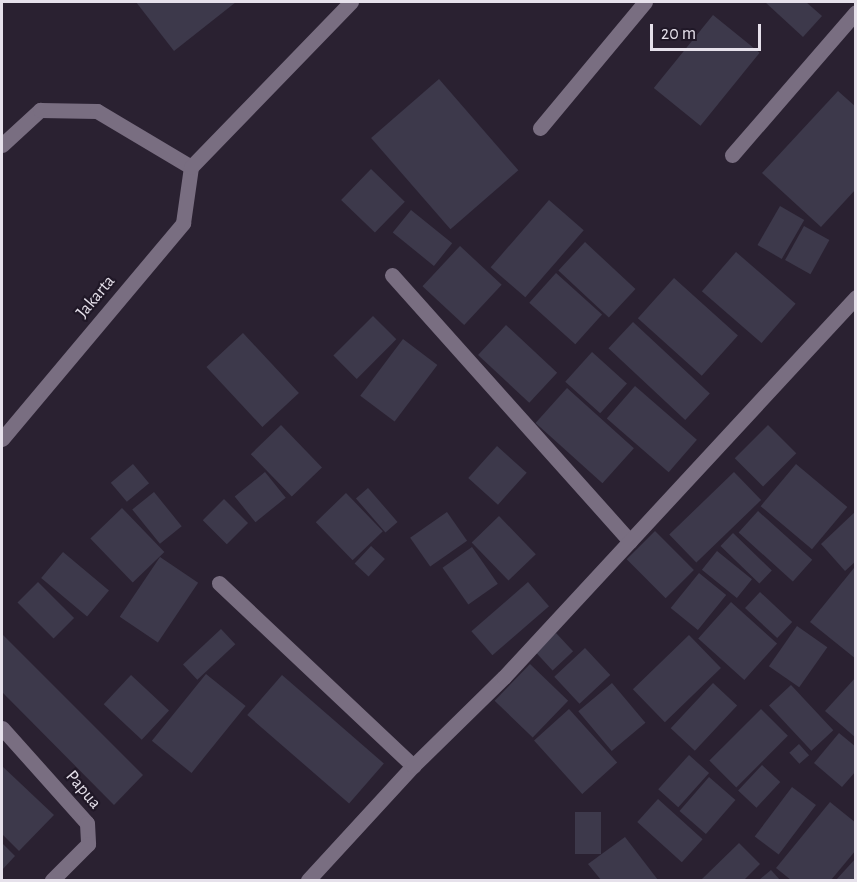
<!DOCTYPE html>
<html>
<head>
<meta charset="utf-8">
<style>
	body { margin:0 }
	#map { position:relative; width:857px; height:882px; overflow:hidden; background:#2a2131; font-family:"Alegreya Sans",sans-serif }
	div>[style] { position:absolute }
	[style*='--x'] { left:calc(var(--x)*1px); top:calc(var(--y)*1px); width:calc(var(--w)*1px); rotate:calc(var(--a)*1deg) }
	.building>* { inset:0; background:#3d394b; transform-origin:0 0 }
	.lane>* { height:15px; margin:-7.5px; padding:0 7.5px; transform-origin:7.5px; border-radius:7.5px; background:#796e81 }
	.street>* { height:15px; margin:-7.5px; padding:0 7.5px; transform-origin:7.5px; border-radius:7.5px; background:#796e81 }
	span { translate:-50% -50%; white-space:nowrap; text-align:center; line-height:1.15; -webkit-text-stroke:4.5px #201827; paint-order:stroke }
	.street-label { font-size:18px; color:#e6e1eb }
	.frame { position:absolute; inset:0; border:3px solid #e6e1eb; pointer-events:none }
	.scale { position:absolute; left:650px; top:24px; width:111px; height:27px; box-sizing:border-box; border:3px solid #e6e1eb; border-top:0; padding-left:8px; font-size:18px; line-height:21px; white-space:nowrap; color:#e6e1eb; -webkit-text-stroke:4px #201827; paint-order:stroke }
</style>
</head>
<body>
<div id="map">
	<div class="building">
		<i style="clip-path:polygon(136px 2px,236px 2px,174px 51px)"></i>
		<i style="clip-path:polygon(765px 2px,806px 2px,822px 16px,803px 37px)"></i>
		<i style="left:713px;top:15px;width:60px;height:94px;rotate:39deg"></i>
		<i style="left:439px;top:79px;width:121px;height:90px;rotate:49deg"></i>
		<i style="clip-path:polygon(838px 91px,856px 107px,856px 189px,821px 227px,762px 173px)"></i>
		<i style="left:371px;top:169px;width:47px;height:43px;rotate:44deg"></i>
		<i style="left:549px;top:200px;width:46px;height:89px;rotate:41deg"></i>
		<i style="left:780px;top:206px;width:28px;height:45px;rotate:30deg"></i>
		<i style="left:411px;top:210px;width:53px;height:29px;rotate:39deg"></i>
		<i style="left:804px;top:226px;width:29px;height:39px;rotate:29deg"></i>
		<i style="left:585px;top:242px;width:69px;height:39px;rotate:43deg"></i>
		<i style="left:460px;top:246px;width:57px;height:55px;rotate:43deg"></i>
		<i style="left:736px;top:252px;width:79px;height:52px;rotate:41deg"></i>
		<i style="left:556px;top:273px;width:62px;height:40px;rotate:42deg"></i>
		<i style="left:674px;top:278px;width:86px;height:54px;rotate:42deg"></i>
		<i style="left:373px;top:316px;width:33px;height:56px;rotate:45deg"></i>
		<i style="left:633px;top:322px;width:105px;height:36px;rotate:43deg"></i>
		<i style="left:506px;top:325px;width:70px;height:41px;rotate:43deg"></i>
		<i style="left:243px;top:333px;width:82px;height:50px;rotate:47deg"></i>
		<i style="left:403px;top:339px;width:43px;height:71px;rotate:37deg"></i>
		<i style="left:592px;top:352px;width:47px;height:40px;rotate:42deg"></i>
		<i style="left:635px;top:386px;width:82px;height:43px;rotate:41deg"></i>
		<i style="left:567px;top:388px;width:90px;height:47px;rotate:42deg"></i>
		<i style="left:281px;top:425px;width:59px;height:42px;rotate:46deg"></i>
		<i style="left:768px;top:425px;width:40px;height:47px;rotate:45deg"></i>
		<i style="left:497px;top:446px;width:40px;height:43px;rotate:42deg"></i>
		<i style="left:133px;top:464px;width:25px;height:29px;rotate:50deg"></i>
		<i style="left:796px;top:464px;width:67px;height:55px;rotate:40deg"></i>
		<i style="left:265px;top:472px;width:33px;height:39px;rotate:51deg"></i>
		<i style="left:734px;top:472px;width:39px;height:90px;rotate:46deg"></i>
		<i style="left:368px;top:488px;width:45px;height:16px;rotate:49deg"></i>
		<i style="left:154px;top:492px;width:44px;height:28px;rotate:51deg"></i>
		<i style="left:346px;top:493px;width:53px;height:42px;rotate:46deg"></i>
		<i style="left:224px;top:499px;width:34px;height:30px;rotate:45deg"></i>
		<i style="left:122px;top:508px;width:61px;height:44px;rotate:46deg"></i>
		<i style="left:758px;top:511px;width:73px;height:29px;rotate:42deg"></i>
		<i style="clip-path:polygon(856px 511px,856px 561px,845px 571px,821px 544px)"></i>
		<i style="left:447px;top:512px;width:35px;height:45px;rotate:55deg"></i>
		<i style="left:499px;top:516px;width:53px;height:38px;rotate:46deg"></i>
		<i style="left:655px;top:531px;width:55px;height:40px;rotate:45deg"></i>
		<i style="left:733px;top:533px;width:54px;height:18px;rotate:44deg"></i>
		<i style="left:371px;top:546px;width:19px;height:24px;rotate:43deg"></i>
		<i style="left:472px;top:547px;width:45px;height:36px;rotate:55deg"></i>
		<i style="left:717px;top:551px;width:45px;height:24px;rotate:39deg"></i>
		<i style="left:63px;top:552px;width:60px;height:34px;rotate:40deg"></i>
		<i style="left:160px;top:557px;width:46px;height:72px;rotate:34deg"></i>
		<i style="clip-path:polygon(854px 568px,856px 570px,856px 659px,810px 622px)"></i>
		<i style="left:699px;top:573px;width:35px;height:45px;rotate:39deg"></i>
		<i style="left:38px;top:582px;width:51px;height:29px;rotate:45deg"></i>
		<i style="left:528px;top:582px;width:32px;height:75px;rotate:49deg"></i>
		<i style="left:760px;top:592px;width:44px;height:22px;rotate:43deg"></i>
		<i style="left:731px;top:602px;width:62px;height:49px;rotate:42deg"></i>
		<i style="left:797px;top:626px;width:37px;height:49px;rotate:35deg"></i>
		<i style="left:221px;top:629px;width:21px;height:52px;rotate:47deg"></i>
		<i style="left:556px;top:633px;width:25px;height:28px;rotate:47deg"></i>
		<i style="clip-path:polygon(2px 634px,143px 775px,114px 805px,2px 692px)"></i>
		<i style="left:689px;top:635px;width:46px;height:78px;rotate:46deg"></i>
		<i style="left:585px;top:648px;width:37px;height:42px;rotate:47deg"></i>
		<i style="left:530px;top:664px;width:53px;height:51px;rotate:44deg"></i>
		<i style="left:206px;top:674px;width:51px;height:86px;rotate:39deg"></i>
		<i style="left:131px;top:675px;width:52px;height:40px;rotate:43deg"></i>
		<i style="left:282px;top:675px;width:135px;height:53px;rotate:41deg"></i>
		<i style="clip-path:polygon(856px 677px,856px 738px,825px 711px)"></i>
		<i style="left:612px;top:683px;width:52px;height:44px;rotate:50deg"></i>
		<i style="left:713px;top:683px;width:33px;height:62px;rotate:43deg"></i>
		<i style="left:791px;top:685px;width:62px;height:30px;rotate:47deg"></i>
		<i style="left:569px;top:709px;width:72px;height:47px;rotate:48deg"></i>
		<i style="left:761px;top:709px;width:38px;height:73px;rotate:45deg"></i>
		<i style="clip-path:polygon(839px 733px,856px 747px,856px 771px,842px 787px,814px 763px)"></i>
		<i style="left:799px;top:744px;width:15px;height:13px;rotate:48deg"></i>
		<i style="left:689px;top:755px;width:27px;height:46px;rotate:42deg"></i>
		<i style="left:762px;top:765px;width:25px;height:35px;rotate:43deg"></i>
		<i style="clip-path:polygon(2px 766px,54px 815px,19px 851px,2px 834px)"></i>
		<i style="left:709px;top:777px;width:35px;height:45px;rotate:41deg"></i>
		<i style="left:792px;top:787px;width:30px;height:62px;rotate:37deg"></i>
		<i style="left:658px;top:799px;width:60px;height:31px;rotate:42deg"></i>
		<i style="clip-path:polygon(830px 802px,856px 823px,856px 850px,831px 880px,791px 880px,776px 868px)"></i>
		<i style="left:575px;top:812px;width:26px;height:42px"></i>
		<i style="clip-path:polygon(625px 837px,658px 880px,601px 880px,588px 864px)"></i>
		<i style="clip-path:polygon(2px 843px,15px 856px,2px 870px)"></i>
		<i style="clip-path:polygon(739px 843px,760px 864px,744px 880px,701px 880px)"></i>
		<i style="clip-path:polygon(856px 858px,856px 880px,836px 880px)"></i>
		<i style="clip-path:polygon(771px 870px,780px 880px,759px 880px)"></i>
	</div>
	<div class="lane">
		<i style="--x:540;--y:128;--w:164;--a:-50.2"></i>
	</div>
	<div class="street">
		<i style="--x:2;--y:145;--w:52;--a:-42.6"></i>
		<i style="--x:40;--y:110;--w:57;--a:1"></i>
		<i style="--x:97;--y:111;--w:109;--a:30.8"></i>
		<i style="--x:732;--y:155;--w:189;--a:-49.1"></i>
		<i style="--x:392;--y:275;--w:357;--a:48.2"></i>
		<i style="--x:2;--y:439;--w:282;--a:-50"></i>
		<i style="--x:183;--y:223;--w:57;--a:-81.9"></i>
		<i style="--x:191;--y:167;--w:230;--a:-45.9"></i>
		<i style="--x:219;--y:583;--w:267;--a:43.3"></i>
		<i style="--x:2;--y:728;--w:127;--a:48.2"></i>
		<i style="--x:87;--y:823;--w:21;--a:87"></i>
		<i style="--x:88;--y:844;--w:51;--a:135"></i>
		<i style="--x:308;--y:880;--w:155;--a:-47.4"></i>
		<i style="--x:413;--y:766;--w:127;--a:-44.4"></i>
		<i style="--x:504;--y:677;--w:518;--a:-47.19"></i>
	</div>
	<div class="street-label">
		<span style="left:96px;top:297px;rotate:-50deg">Jakarta</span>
		<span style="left:83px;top:790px;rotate:50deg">Papua</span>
	</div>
	<div class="frame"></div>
	<div class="scale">20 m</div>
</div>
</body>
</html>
